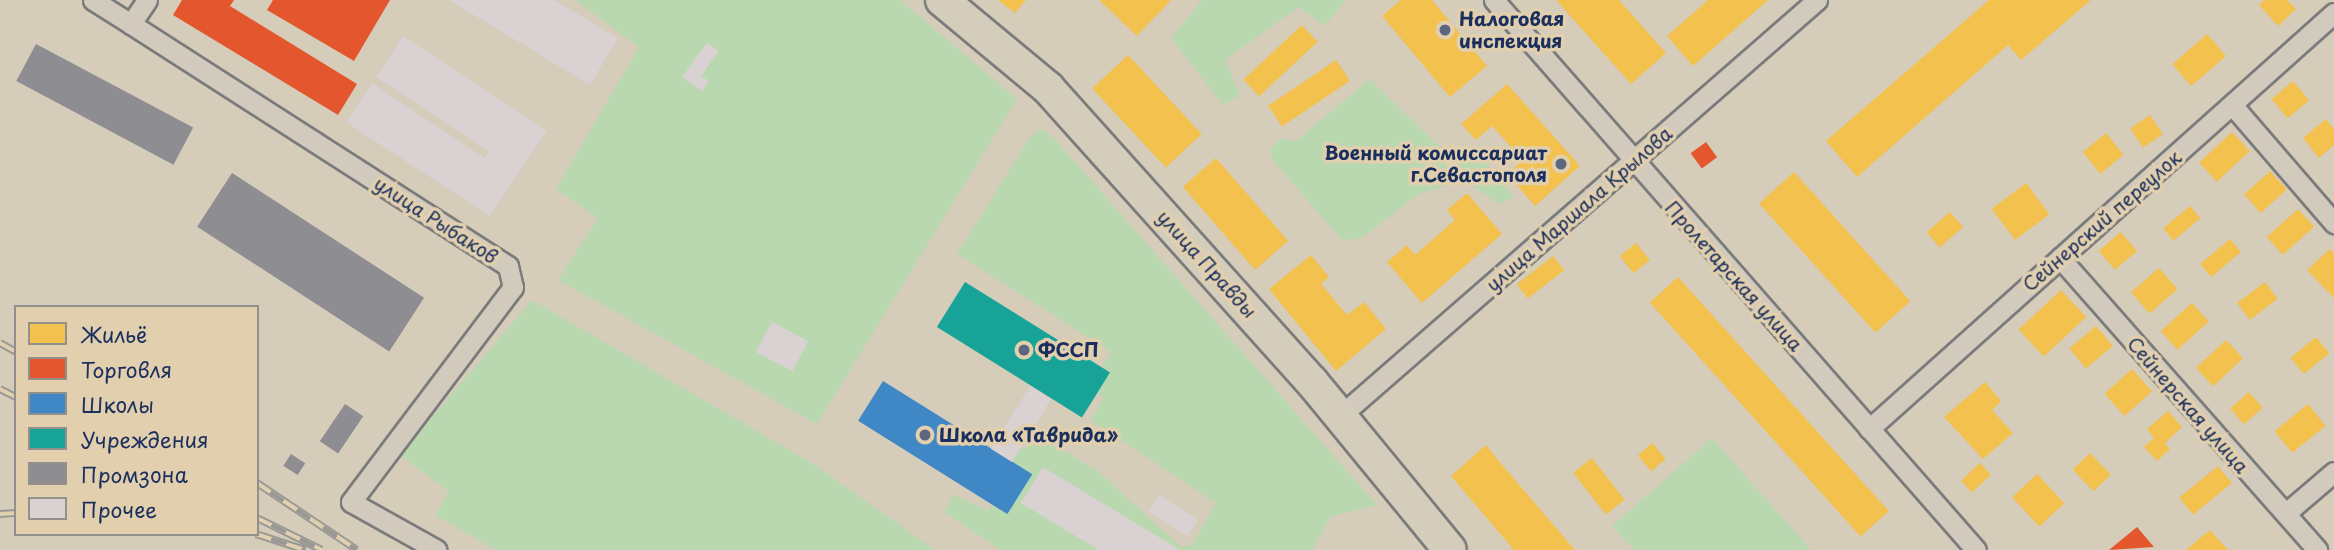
<!DOCTYPE html>
<html>
<head>
<meta charset="utf-8">
<style>
	body { margin:0 }
	#map { position:relative; width:2334px; height:550px; overflow:hidden; background:#d5ccb9; font-family:"Playpen Sans",sans-serif }
	div>[style] { position:absolute }
	[style*='--x'] { left:calc(var(--x)*1px); top:calc(var(--y)*1px); width:calc(var(--w)*1px); rotate:calc(var(--a)*1deg) }
	.green>* { inset:0; background:#b9d8b0 }
	.homes>* { inset:0; background:#f2c14e; transform-origin:0 0 }
	.shops>* { inset:0; background:#e4572e; transform-origin:0 0 }
	.schools>* { inset:0; background:#3f88c5; transform-origin:0 0 }
	.public>* { inset:0; background:#17a398; transform-origin:0 0 }
	.industry>* { inset:0; background:#8d8d92; transform-origin:0 0 }
	.building>* { inset:0; background:#d9d1d2; transform-origin:0 0 }
	.roads { filter:drop-shadow(2px 0 #7b7b7b) drop-shadow(-2px 0 #7b7b7b) drop-shadow(0 2px #7b7b7b) drop-shadow(0 -2px #7b7b7b) }
	.minor>* { height:19px; margin:-9.5px; padding:0 9.5px; transform-origin:9.5px; border-radius:9.5px; background:#d1cabd }
	.primary>* { height:32px; margin:-16px; padding:0 16px; transform-origin:16px; border-radius:16px; background:#d5cdbc }
	.rail>* { height:8px; margin-top:-4px; transform-origin:0; background:repeating-linear-gradient(90deg,#e1cfad 0 16px,#9a9895 0 32px); box-sizing:border-box; border-block:2px solid #9a9895 }
	.dots>* { width:19px; height:19px; translate:-50% -50%; box-sizing:border-box; border:4px solid #e1cfad; border-radius:50% }
	span { translate:-50% -50%; white-space:nowrap; text-align:center; line-height:1.15; -webkit-text-stroke:7px #e1cfad; paint-order:stroke }
	.poi-label { font-size:19px; color:#1b2f5e; font-weight:700 }
	.left { translate:0 -50%; text-align:left }
	.right { translate:-100% -50%; text-align:right }
	.street-label { font-size:19px; color:#1b2f5e }
	.legend { position:absolute; left:14px; top:305px; width:245px; height:231px; box-sizing:border-box; background:#e1cfad; border:2px solid #928f8d; margin:0; padding:9px 12px; list-style:none; font-size:21px; color:#1b2f5e }
	.legend li { display:flex; align-items:center; gap:14px; height:35px }
	.legend b { width:35px; border:2px solid #928f8d }
</style>
</head>
<body>
<div id="map">
	<div class="green">
		<i style="clip-path:polygon(575px 0,900px 0,1017px 99px,817px 424px,558px 280px,598px 218px,556px 189px,639px 47px)"></i>
		<i style="clip-path:polygon(1202px 0,1346px 0,1325px 26px,1299px 7px,1225px 60px,1240px 96px,1223px 105px,1171px 38px)"></i>
		<i style="clip-path:polygon(1370px 79px,1450px 157px,1486px 163px,1514px 197px,1499px 204px,1466px 181px,1420px 193px,1362px 238px,1342px 240px,1274px 162px,1269px 150px,1280px 139px,1296px 141px)"></i>
		<i style="clip-path:polygon(1043px 129px,1052px 136px,1377px 505px,1331px 516px,1312px 550px,1001px 550px,944px 512px,954px 494px,988px 511px,1015px 467px,1012px 455px,1042px 437px,1099px 472px,1181px 547px,1192px 545px,1216px 503px,1090px 420px,1104px 398px,1090px 389px,1111px 352px,957px 254px,1030px 137px)"></i>
		<i style="clip-path:polygon(532px 300px,812px 463px,935px 550px,496px 550px,435px 515px,449px 492px,400px 455px)"></i>
		<i style="clip-path:polygon(1712px 438px,1811px 550px,1635px 550px,1612px 526px)"></i>
	</div>
	<div class="homes">
		<i style="clip-path:polygon(998px 0,1026px 0,1015px 13px)"></i>
		<i style="clip-path:polygon(1099px 0,1171px 0,1137px 36px)"></i>
		<i style="clip-path:polygon(1401px 0,1432px 0,1487px 66px,1450px 97px,1382px 16px)"></i>
		<i style="clip-path:polygon(1556px 0,1619px 0,1666px 53px,1631px 84px)"></i>
		<i style="clip-path:polygon(1708px 0,1768px 0,1693px 66px,1667px 36px)"></i>
		<i style="clip-path:polygon(1989px 0,2091px 0,2021px 60px,2008px 45px,1857px 177px,1826px 141px)"></i>
		<i style="clip-path:polygon(2264px 0,2287px 0,2296px 9px,2278px 26px,2259px 5px)"></i>
		<i style="left:1302px;top:25px;width:23px;height:80px;rotate:47deg"></i>
		<i style="left:2207px;top:34px;width:29px;height:46px;rotate:49deg"></i>
		<i style="left:1128px;top:55px;width:108px;height:49px;rotate:47deg"></i>
		<i style="left:1336px;top:60px;width:25px;height:82px;rotate:56deg"></i>
		<i style="left:2293px;top:81px;width:25px;height:28px;rotate:50deg"></i>
		<i style="clip-path:polygon(1507px 84px,1580px 166px,1535px 206px,1507px 174px,1523px 160px,1492px 126px,1476px 140px,1461px 124px)"></i>
		<i style="left:2150px;top:115px;width:23px;height:24px;rotate:56deg"></i>
		<i style="clip-path:polygon(2326px 119px,2334px 129px,2334px 145px,2319px 158px,2303px 138px)"></i>
		<i style="left:2232px;top:132px;width:26px;height:45px;rotate:47deg"></i>
		<i style="left:2106px;top:133px;width:28px;height:30px;rotate:51deg"></i>
		<i style="left:1216px;top:158px;width:110px;height:44px;rotate:49deg"></i>
		<i style="left:2270px;top:171px;width:25px;height:35px;rotate:48deg"></i>
		<i style="left:1794px;top:172px;width:174px;height:47px;rotate:48deg"></i>
		<i style="left:2026px;top:183px;width:39px;height:43px;rotate:53deg"></i>
		<i style="clip-path:polygon(1467px 193px,1502px 234px,1422px 303px,1387px 262px,1407px 245px,1415px 255px,1455px 220px,1447px 210px)"></i>
		<i style="left:2190px;top:206px;width:16px;height:35px;rotate:50deg"></i>
		<i style="left:2298px;top:209px;width:24px;height:42px;rotate:48deg"></i>
		<i style="left:1950px;top:212px;width:20px;height:31px;rotate:49deg"></i>
		<i style="left:2121px;top:232px;width:25px;height:29px;rotate:50deg"></i>
		<i style="left:2230px;top:239px;width:17px;height:39px;rotate:50deg"></i>
		<i style="left:1636px;top:243px;width:22px;height:21px;rotate:51deg"></i>
		<i style="clip-path:polygon(2330px 249px,2334px 253px,2334px 298px,2307px 270px)"></i>
		<i style="clip-path:polygon(1311px 255px,1329px 277px,1321px 284px,1347px 315px,1364px 302px,1386px 329px,1336px 371px,1269px 289px)"></i>
		<i style="left:1553px;top:256px;width:18px;height:46px;rotate:52deg"></i>
		<i style="left:2159px;top:268px;width:28px;height:37px;rotate:49deg"></i>
		<i style="left:1678px;top:277px;width:315px;height:38px;rotate:48deg"></i>
		<i style="left:2265px;top:282px;width:21px;height:35px;rotate:53deg"></i>
		<i style="left:2061px;top:290px;width:37px;height:58px;rotate:47deg"></i>
		<i style="left:2192px;top:303px;width:25px;height:42px;rotate:48deg"></i>
		<i style="left:2096px;top:326px;width:26px;height:35px;rotate:50deg"></i>
		<i style="left:2316px;top:337px;width:21px;height:33px;rotate:51deg"></i>
		<i style="left:2226px;top:340px;width:25px;height:41px;rotate:47deg"></i>
		<i style="left:2132px;top:369px;width:30px;height:37px;rotate:48deg"></i>
		<i style="clip-path:polygon(1985px 382px,2001px 401px,1992px 410px,2013px 433px,1983px 459px,1944px 417px)"></i>
		<i style="left:2249px;top:392px;width:21px;height:25px;rotate:49deg"></i>
		<i style="left:2308px;top:404px;width:28px;height:43px;rotate:51deg"></i>
		<i style="clip-path:polygon(2168px 411px,2182px 427px,2165px 443px,2170px 449px,2157px 461px,2144px 447px,2154px 438px,2147px 429px)"></i>
		<i style="left:1652px;top:443px;width:21px;height:19px;rotate:49deg"></i>
		<i style="clip-path:polygon(1486px 445px,1503px 466px,1575px 550px,1514px 550px,1451px 476px)"></i>
		<i style="left:2090px;top:453px;width:30px;height:24px;rotate:46deg"></i>
		<i style="left:1592px;top:458px;width:53px;height:24px;rotate:52deg"></i>
		<i style="left:1980px;top:463px;width:16px;height:26px;rotate:47deg"></i>
		<i style="left:2218px;top:466px;width:22px;height:50px;rotate:51deg"></i>
		<i style="left:2037px;top:474px;width:40px;height:34px;rotate:47deg"></i>
		<i style="clip-path:polygon(2210px 530px,2228px 550px,2186px 550px)"></i>
	</div>
	<div class="shops">
		<i style="clip-path:polygon(182px 0,234px 0,230px 6px,357px 84px,338px 115px,173px 15px)"></i>
		<i style="clip-path:polygon(273px 0,390px 0,354px 61px,267px 10px)"></i>
		<i style="left:1706px;top:142px;width:19px;height:19px;rotate:54deg"></i>
		<i style="clip-path:polygon(2137px 527px,2154px 547px,2109px 550px)"></i>
	</div>
	<div class="schools">
		<i style="left:883px;top:381px;width:176px;height:47px;rotate:32deg"></i>
	</div>
	<div class="public">
		<i style="left:965px;top:282px;width:171px;height:53px;rotate:32deg"></i>
	</div>
	<div class="industry">
		<i style="left:36px;top:44px;width:178px;height:42px;rotate:28deg"></i>
		<i style="left:232px;top:173px;width:229px;height:64px;rotate:33deg"></i>
		<i style="left:345px;top:404px;width:22px;height:45px;rotate:34deg"></i>
		<i style="left:291px;top:454px;width:17px;height:14px;rotate:33deg"></i>
	</div>
	<div class="building">
		<i style="clip-path:polygon(449px 0,554px 0,618px 38px,590px 85px)"></i>
		<i style="clip-path:polygon(403px 36px,547px 131px,489px 216px,346px 122px,372px 83px,485px 158px,489px 151px,376px 77px)"></i>
		<i style="clip-path:polygon(707px 43px,719px 51px,701px 76px,709px 81px,702px 91px,682px 77px)"></i>
		<i style="left:772px;top:322px;width:41px;height:34px;rotate:28deg"></i>
		<i style="left:1030px;top:386px;width:25px;height:74px;rotate:32deg"></i>
		<i style="clip-path:polygon(1043px 467px,1180px 550px,1099px 550px,1021px 503px)"></i>
		<i style="left:1159px;top:495px;width:46px;height:20px;rotate:32deg"></i>
	</div>
	<div class="roads">
		<div class="minor">
			<i style="--x:93;--y:0;--w:45;--a:32.3"></i>
			<i style="--x:147;--y:0;--w:29;--a:124"></i>
			<i style="--x:131;--y:24;--w:448;--a:32.7"></i>
			<i style="--x:508;--y:266;--w:22;--a:77"></i>
			<i style="--x:513;--y:287;--w:269;--a:127"></i>
			<i style="--x:351;--y:502;--w:98;--a:29.2"></i>
			<i style="--x:1494;--y:0;--w:731;--a:48.77"></i>
			<i style="--x:2233;--y:106;--w:155;--a:49.2"></i>
			<i style="--x:2060;--y:258;--w:389;--a:48.6"></i>
			<i style="--x:1340;--y:416;--w:633;--a:-41.09"></i>
			<i style="--x:1869;--y:429;--w:624;--a:-41.82"></i>
			<i style="--x:2286;--y:513;--w:63;--a:-40.5"></i>
		</div>
		<div class="primary">
			<i style="--x:942;--y:0;--w:138;--a:39.7"></i>
			<i style="--x:1048;--y:88;--w:395;--a:48.1"></i>
			<i style="--x:1312;--y:382;--w:217;--a:50.6"></i>
		</div>
	</div>
	<div class="rail">
		<i style="--x:0;--y:343;--w:18;--a:29"></i>
		<i style="--x:0;--y:389;--w:18;--a:27"></i>
		<i style="--x:257;--y:483;--w:120;--a:33.8"></i>
		<i style="--x:0;--y:514;--w:16;--a:-4"></i>
		<i style="--x:257;--y:518;--w:72;--a:26.2"></i>
		<i style="--x:256;--y:534;--w:52;--a:18.1"></i>
	</div>
	<div class="dots">
		<i style="left:1445px;top:30px;background:#5c667e"></i>
		<i style="left:1561px;top:164px;background:#5c667e"></i>
		<i style="left:1024px;top:350px;background:#5c667e"></i>
		<i style="left:925px;top:435px;background:#5c667e"></i>
	</div>
	<div class="poi-label">
		<span class="left" style="left:1459px;top:30px">Налоговая<br>инспекция</span>
		<span class="right" style="left:1547px;top:164px">Военный комиссариат<br>г.Севастополя</span>
		<span class="left" style="left:1038px;top:350px">ФССП</span>
		<span class="left" style="left:939px;top:435px">Школа «Таврида»</span>
	</div>
	<div class="street-label">
		<span style="left:1579px;top:209px;rotate:-41deg">улица Маршала Крылова</span>
		<span style="left:436px;top:220px;rotate:33deg">улица Рыбаков</span>
		<span style="left:2102px;top:221px;rotate:-41deg">Сейнерский переулок</span>
		<span style="left:1207px;top:264px;rotate:48deg">улица Правды</span>
		<span style="left:1734px;top:276px;rotate:48deg">Пролетарская улица</span>
		<span style="left:2188px;top:405px;rotate:49deg">Сейнерская улица</span>
	</div>
	<ul class="legend">
	<li><b style="height:19px;background:#f2c14e"></b>Жильё</li>
	<li><b style="height:19px;background:#e4572e"></b>Торговля</li>
	<li><b style="height:19px;background:#3f88c5"></b>Школы</li>
	<li><b style="height:19px;background:#17a398"></b>Учреждения</li>
	<li><b style="height:19px;background:#8d8d92"></b>Промзона</li>
	<li><b style="height:19px;background:#d9d1d2"></b>Прочее</li>
	</ul>
</div>
</body>
</html>
